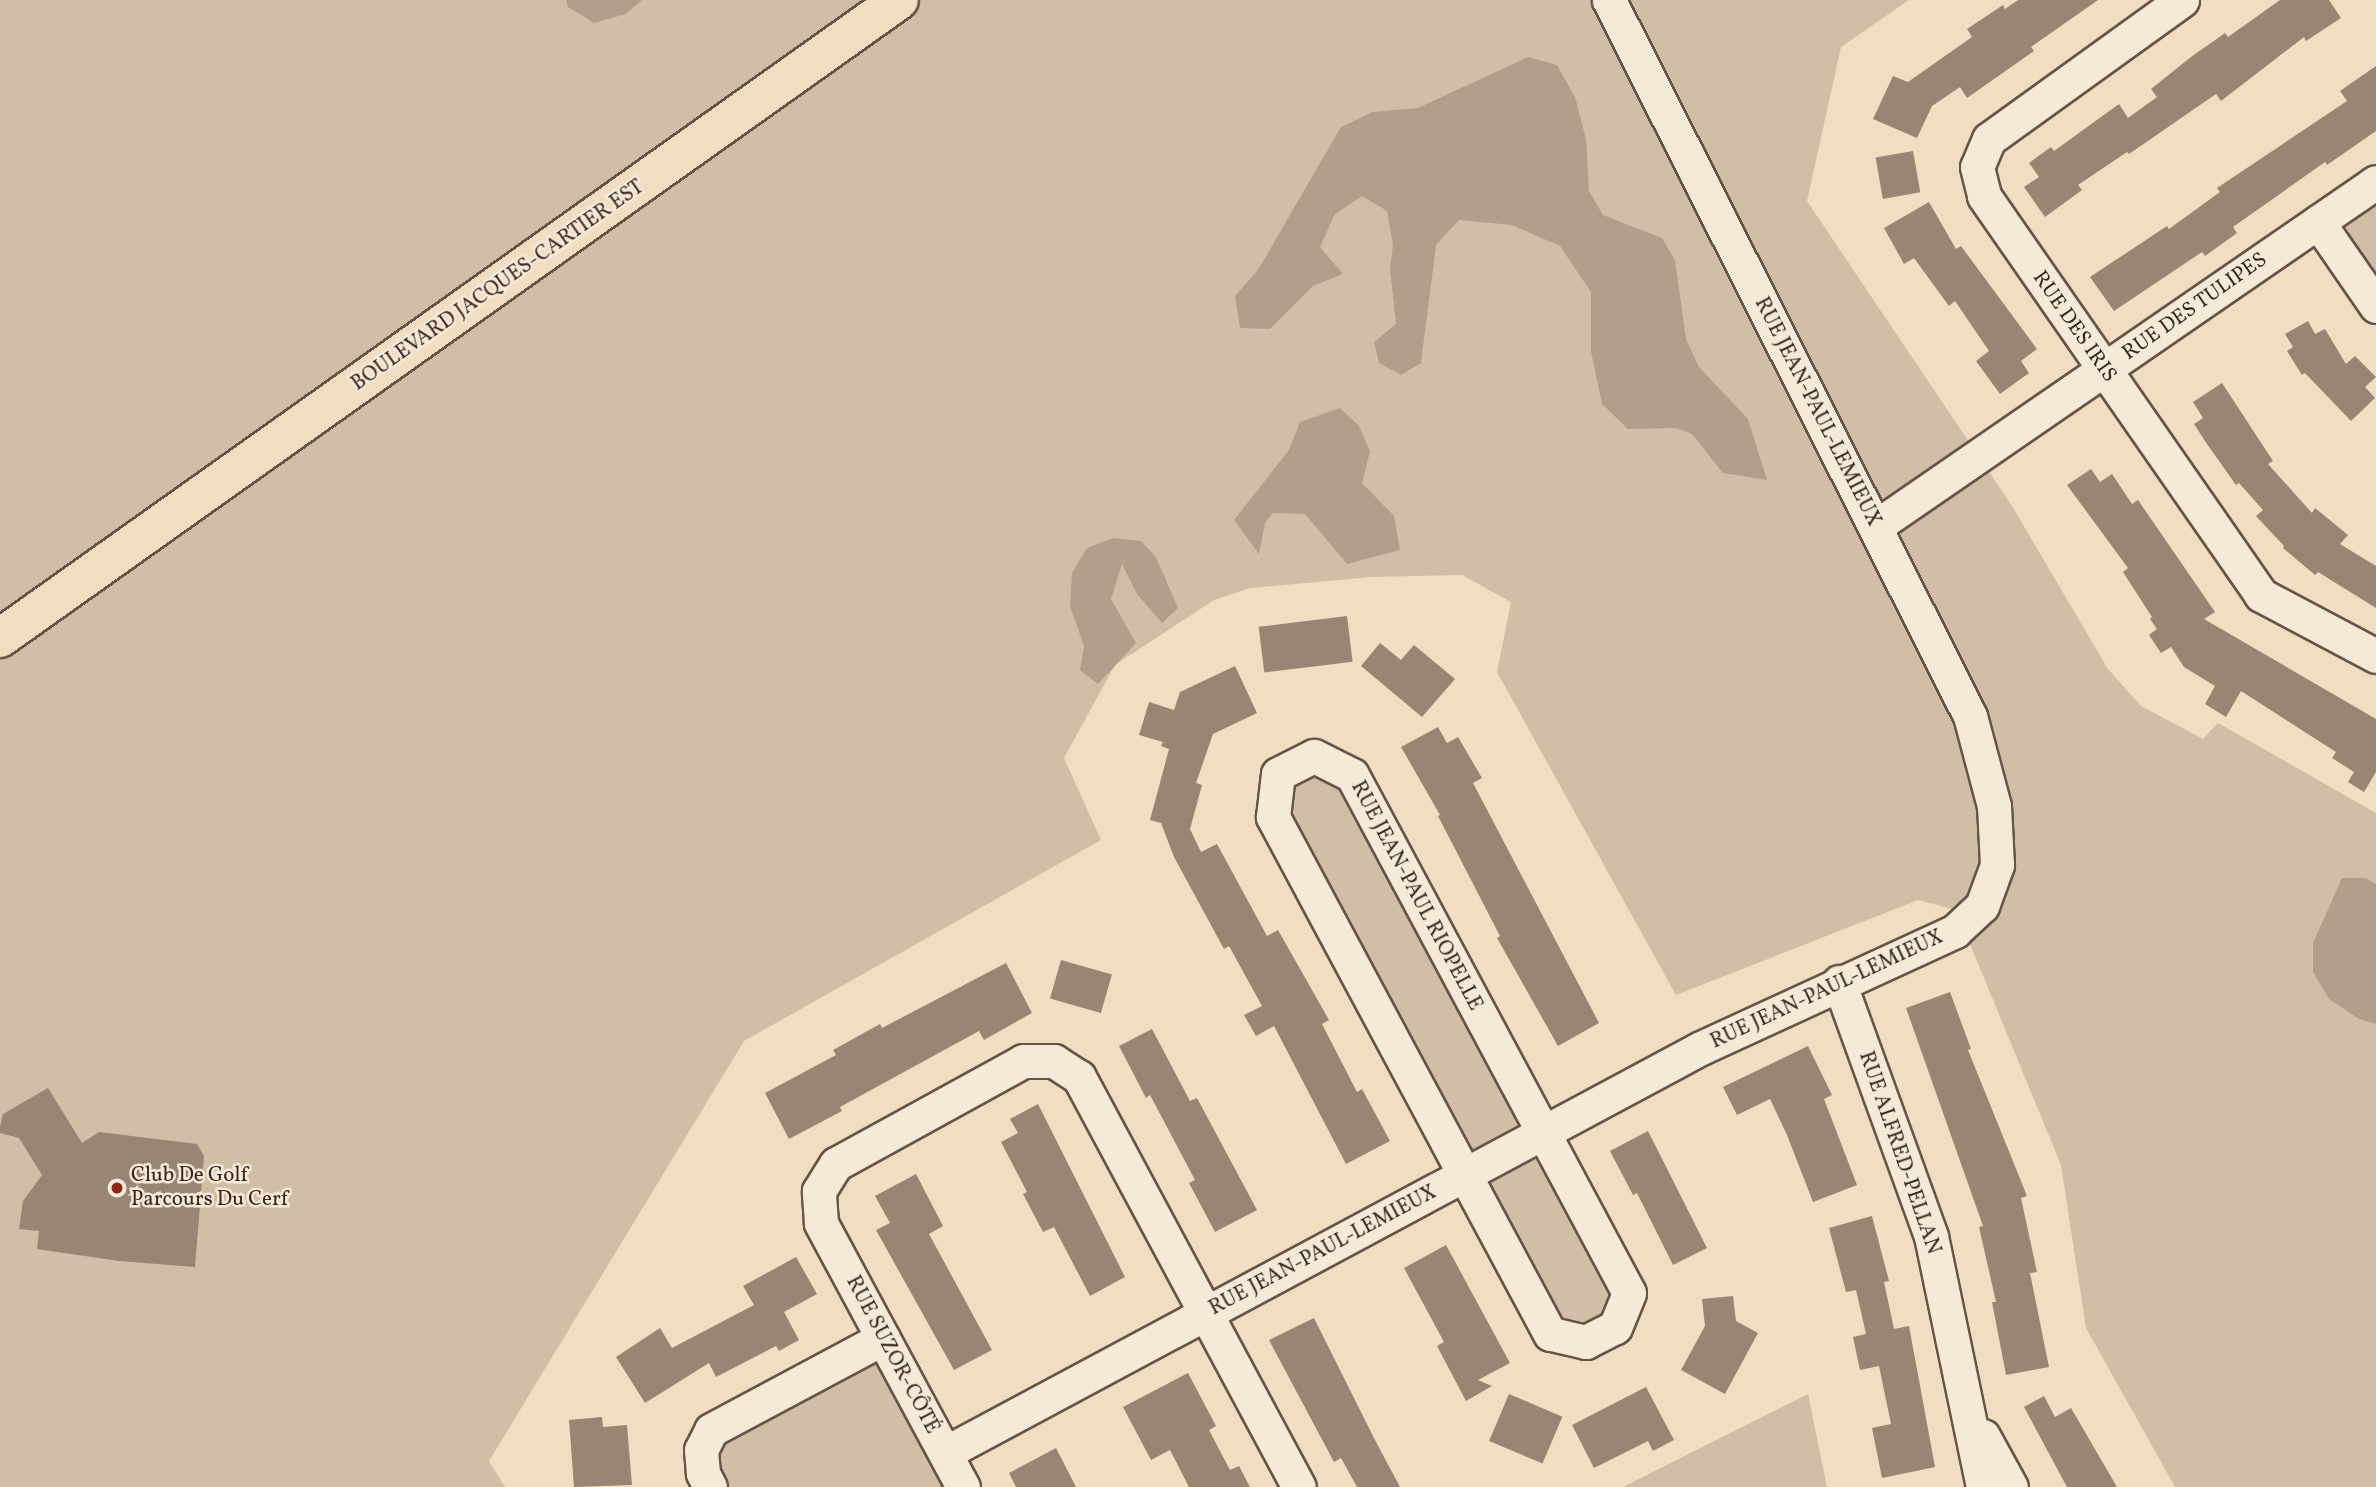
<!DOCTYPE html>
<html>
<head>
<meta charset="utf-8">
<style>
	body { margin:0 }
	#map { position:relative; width:2376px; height:1487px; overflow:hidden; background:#f0ddc2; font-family:Vollkorn,serif }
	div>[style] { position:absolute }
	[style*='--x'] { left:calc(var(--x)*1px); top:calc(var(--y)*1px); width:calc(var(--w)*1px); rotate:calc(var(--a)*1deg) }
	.green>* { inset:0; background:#d1bea6 }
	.water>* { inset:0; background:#b29f8b }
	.building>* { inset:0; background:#988574; transform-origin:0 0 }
	.roads { filter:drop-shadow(2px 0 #675448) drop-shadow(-2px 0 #675448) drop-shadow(0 2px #675448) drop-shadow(0 -2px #675448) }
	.minor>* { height:33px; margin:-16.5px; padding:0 16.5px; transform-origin:16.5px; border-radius:16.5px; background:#f5e9d7 }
	.major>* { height:38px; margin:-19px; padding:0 19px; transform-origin:19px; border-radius:19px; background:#f0ddc2 }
	.dots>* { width:19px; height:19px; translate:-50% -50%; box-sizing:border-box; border:4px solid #f5e9d7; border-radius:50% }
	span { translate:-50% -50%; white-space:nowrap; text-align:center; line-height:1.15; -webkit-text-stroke:5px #f5e9d7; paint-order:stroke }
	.street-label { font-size:21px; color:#39261f }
	.poi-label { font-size:21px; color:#39261f }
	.left { translate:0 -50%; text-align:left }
</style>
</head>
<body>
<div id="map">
	<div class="green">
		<i style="clip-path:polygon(0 0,1909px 0,1841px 47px,1807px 201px,2012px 506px,2108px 669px,2141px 706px,2203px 739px,2218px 723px,2376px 813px,2376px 1487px,2175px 1487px,2086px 1328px,2061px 1165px,1956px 910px,1918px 900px,1676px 995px,1497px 672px,1511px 602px,1462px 575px,1371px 577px,1250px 588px,1214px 600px,1115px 665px,1064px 758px,1101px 840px,744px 1041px,489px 1461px,505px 1487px,0 1487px)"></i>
		<i style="clip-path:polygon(2376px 182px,2376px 306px,2318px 222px)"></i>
		<i style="clip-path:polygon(1314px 756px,1352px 775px,1629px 1293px,1615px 1327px,1550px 1334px,1273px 817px,1278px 774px)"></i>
		<i style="clip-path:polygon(883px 1338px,963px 1487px,710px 1487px,711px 1430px)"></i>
		<i style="clip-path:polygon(1808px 1394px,1827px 1487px,1623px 1487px)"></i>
	</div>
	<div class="water">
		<i style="clip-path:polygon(566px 0,642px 0,626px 14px,594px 23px,568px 7px)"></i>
		<i style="clip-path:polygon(1528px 57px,1557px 65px,1575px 97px,1586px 139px,1589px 191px,1603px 215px,1662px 238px,1675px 260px,1686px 339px,1699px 367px,1748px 419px,1767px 480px,1723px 473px,1692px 434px,1676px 428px,1628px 429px,1602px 404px,1591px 351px,1591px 292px,1560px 246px,1512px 225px,1459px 220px,1436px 245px,1421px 363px,1401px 375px,1379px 363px,1374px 342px,1396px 324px,1390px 268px,1393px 245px,1387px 211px,1362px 196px,1335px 214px,1320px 247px,1343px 274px,1313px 286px,1270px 329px,1240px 328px,1235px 296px,1258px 270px,1341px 127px,1373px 112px,1418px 108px)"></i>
		<i style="clip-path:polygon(1340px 408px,1359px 426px,1370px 451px,1362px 483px,1394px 516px,1400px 550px,1347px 564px,1305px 514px,1273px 513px,1265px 523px,1259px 554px,1234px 520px,1289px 450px,1300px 422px)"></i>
		<i style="clip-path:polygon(1113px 538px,1141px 541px,1156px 557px,1178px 608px,1162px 623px,1137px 594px,1122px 564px,1111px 599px,1136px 643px,1098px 684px,1080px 670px,1084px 646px,1070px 606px,1072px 573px,1087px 548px)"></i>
		<i style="clip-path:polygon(2342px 878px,2366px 878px,2376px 884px,2376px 1024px,2359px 1019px,2329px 999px,2313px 972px,2313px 943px)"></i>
	</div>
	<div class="building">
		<i style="clip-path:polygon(2018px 0,2098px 0,2031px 47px,2034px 51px,1967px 98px,1960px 87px,1932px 106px,1917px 138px,1873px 119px,1893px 76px,1908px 82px,1972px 37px,1967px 29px,2003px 5px,2005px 9px)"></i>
		<i style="clip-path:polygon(2280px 0,2329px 0,2341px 18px,2306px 41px,2304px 37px,2221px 101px,2216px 94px,2129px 154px,2127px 152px,2078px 185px,2082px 190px,2045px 217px,2024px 187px,2039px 177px,2029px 163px,2051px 147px,2054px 151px,2119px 104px,2128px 118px,2157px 97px,2151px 89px,2191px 57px,2225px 33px,2228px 37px)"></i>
		<i style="clip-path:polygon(2376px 66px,2376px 131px,2327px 165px,2325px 162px,2233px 227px,2237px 233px,2205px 256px,2202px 252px,2114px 311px,2090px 277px,2167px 226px,2169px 229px,2220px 192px,2217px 188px,2347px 101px,2340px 91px)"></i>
		<i style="left:1913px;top:151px;width:42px;height:38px;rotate:80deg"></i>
		<i style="clip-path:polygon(1929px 202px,1956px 249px,1961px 246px,2037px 349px,2021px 361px,2029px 373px,2000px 394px,1976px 361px,1989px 351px,1955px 301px,1949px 306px,1914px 258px,1904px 264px,1884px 228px)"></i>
		<i style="clip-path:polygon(2308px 321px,2315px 334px,2325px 329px,2346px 364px,2355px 356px,2376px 377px,2365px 387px,2375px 398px,2351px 421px,2305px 373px,2302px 375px,2287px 351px,2293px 347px,2285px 334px)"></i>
		<i style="clip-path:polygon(2222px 383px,2273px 461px,2268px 464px,2312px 513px,2315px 508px,2348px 535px,2340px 544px,2376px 566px,2376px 608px,2318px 572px,2315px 575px,2283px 548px,2284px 546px,2256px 516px,2263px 510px,2239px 483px,2236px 485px,2207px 444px,2194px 424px,2203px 418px,2193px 402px)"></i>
		<i style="clip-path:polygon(2091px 469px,2100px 482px,2112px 474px,2132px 504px,2138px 500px,2215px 612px,2204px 619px,2376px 719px,2376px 772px,2364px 792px,2348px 782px,2354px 772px,2332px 758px,2336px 752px,2241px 691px,2226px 717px,2205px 704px,2215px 686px,2184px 667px,2171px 647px,2161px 653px,2149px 635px,2157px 629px,2150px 619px,2152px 617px,2123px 572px,2128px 568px,2067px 485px)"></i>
		<i style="left:1347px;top:616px;width:46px;height:89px;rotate:83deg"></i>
		<i style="clip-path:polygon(1380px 643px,1401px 660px,1414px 645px,1455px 679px,1422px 717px,1361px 666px)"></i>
		<i style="clip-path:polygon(1235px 666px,1257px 713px,1213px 734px,1196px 783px,1202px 785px,1190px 829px,1201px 852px,1217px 844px,1267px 936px,1278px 930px,1329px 1020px,1322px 1024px,1357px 1092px,1362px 1089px,1390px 1141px,1346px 1164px,1274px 1026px,1256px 1036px,1244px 1015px,1262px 1006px,1229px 946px,1224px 949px,1174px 857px,1161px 823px,1150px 820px,1169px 749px,1161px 746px,1163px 742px,1139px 735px,1149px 702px,1174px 710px,1180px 692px)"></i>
		<i style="clip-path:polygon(1438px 727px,1447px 743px,1458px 737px,1482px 778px,1473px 783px,1599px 1023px,1558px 1046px,1497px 938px,1500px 936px,1438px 816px,1440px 815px,1401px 747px)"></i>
		<i style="left:1061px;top:960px;width:53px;height:40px;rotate:16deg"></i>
		<i style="clip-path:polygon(1006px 963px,1032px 1013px,984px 1040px,979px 1031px,840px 1107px,842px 1111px,789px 1139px,765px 1093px,836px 1055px,833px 1050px,880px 1024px,882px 1028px)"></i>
		<i style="clip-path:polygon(1950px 992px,1971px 1049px,1968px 1050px,2027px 1196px,2021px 1198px,2037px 1272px,2030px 1273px,2049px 1367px,2006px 1375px,1992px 1302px,1996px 1302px,1979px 1227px,1983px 1226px,1906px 1008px)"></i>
		<i style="clip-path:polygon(1152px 1029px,1190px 1101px,1197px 1098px,1257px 1210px,1215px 1232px,1189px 1183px,1195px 1180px,1150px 1095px,1146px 1098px,1119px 1046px)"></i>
		<i style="clip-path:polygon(1808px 1046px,1832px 1095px,1824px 1099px,1857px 1185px,1813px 1202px,1787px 1135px,1770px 1099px,1737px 1115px,1723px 1087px)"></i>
		<i style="clip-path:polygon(48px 1088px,82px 1143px,99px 1132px,197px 1144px,204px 1156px,195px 1267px,119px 1261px,37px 1249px,39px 1231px,19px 1229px,23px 1201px,42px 1175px,19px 1138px,0 1133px,0 1126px,3px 1114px)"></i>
		<i style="clip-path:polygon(1038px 1104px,1125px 1277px,1090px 1296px,1054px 1227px,1043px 1232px,1023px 1194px,1027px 1192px,1001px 1142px,1018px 1133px,1010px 1119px)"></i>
		<i style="clip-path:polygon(1648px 1131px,1707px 1248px,1673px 1265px,1637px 1193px,1633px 1195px,1610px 1151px)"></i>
		<i style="clip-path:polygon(916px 1174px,943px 1226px,929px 1234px,992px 1350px,954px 1370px,876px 1230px,890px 1223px,875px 1196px)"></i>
		<i style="clip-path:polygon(1872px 1216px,1889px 1281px,1884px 1282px,1894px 1329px,1909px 1326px,1935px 1467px,1882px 1478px,1872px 1428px,1891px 1424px,1879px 1366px,1860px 1370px,1853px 1337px,1866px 1334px,1856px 1290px,1846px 1292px,1829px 1228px)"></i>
		<i style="clip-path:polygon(1446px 1245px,1510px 1363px,1478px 1380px,1492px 1386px,1466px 1401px,1437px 1346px,1444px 1342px,1404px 1268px)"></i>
		<i style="clip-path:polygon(796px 1257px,817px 1294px,784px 1312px,799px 1340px,779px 1351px,776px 1346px,716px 1377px,709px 1363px,645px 1403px,616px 1357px,660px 1328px,672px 1348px,754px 1305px,743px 1286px)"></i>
		<i style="clip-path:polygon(1733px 1296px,1736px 1321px,1758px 1333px,1725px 1394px,1681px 1370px,1705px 1326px,1702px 1299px)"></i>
		<i style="clip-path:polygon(1314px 1318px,1375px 1440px,1400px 1487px,1357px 1487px,1341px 1458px,1334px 1462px,1269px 1340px)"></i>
		<i style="clip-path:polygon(1188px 1373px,1216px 1426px,1209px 1430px,1230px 1470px,1239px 1466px,1250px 1487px,1189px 1487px,1170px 1450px,1151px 1460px,1123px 1407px)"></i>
		<i style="clip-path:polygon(1646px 1387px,1674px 1440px,1653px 1451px,1648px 1441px,1594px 1468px,1572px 1425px)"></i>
		<i style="left:1509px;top:1394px;width:58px;height:51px;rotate:23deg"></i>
		<i style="clip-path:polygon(2044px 1396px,2055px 1417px,2071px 1408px,2117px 1487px,2067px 1487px,2024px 1407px)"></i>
		<i style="clip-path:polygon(602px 1417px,603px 1427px,627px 1425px,632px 1485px,574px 1487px,569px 1420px)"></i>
		<i style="clip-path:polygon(1056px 1448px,1076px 1487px,1016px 1487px,1009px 1473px)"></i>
	</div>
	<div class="roads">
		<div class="minor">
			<i style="--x:2182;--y:0;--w:238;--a:144.2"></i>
			<i style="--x:1989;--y:139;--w:30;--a:113"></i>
			<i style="--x:1977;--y:167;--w:30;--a:76"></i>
			<i style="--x:1984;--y:196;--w:486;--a:55.2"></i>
			<i style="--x:2261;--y:595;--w:130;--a:27.9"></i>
			<i style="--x:2318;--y:222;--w:102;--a:55.4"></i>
			<i style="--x:1875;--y:527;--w:608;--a:-34.55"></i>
			<i style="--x:1314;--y:756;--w:42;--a:26.6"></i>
			<i style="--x:1352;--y:775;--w:587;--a:61.86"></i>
			<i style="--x:1629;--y:1293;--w:37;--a:112"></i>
			<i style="--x:1615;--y:1327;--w:33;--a:153"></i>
			<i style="--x:1586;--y:1342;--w:37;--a:-167"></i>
			<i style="--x:1550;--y:1334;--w:587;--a:-118.18"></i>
			<i style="--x:1273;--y:817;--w:43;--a:-83.4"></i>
			<i style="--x:1278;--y:774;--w:40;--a:-26.6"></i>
			<i style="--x:1839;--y:982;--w:270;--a:70.1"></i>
			<i style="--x:1931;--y:1236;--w:256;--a:78.3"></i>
			<i style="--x:1983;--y:1436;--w:58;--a:61.2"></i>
			<i style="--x:945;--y:1453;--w:858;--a:-28.18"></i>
			<i style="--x:1701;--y:1048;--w:280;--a:-24.7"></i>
			<i style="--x:1955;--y:931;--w:37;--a:-43"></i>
			<i style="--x:1982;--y:906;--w:44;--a:-69.9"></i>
			<i style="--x:1997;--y:865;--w:59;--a:-92.9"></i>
			<i style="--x:1994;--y:806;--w:93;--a:-104.9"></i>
			<i style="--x:1970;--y:716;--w:802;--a:-116.76"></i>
			<i style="--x:710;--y:1487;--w:16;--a:-117"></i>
			<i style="--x:703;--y:1473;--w:23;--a:-95"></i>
			<i style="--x:701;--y:1450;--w:22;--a:-63"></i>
			<i style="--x:711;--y:1430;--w:195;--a:-28.1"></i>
			<i style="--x:963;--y:1487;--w:300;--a:-118.3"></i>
			<i style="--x:821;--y:1223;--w:32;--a:-94"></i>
			<i style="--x:819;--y:1191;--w:32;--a:-58"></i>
			<i style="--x:836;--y:1164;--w:213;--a:-28.8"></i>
			<i style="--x:1023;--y:1061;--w:31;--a:0"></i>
			<i style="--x:1054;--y:1061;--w:30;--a:33"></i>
			<i style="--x:1079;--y:1077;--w:465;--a:61.8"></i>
		</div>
		<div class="major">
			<i style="--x:0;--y:638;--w:1102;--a:-35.36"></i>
		</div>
	</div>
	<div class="dots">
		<i style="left:117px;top:1188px;background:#8f2418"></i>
	</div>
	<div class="street-label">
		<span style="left:498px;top:286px;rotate:-35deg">BOULEVARD JACQUES-CARTIER EST</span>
		<span style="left:2195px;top:307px;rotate:-35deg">RUE DES TULIPES</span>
		<span style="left:2074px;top:327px;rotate:55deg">RUE DES IRIS</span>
		<span style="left:1817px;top:412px;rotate:63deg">RUE JEAN-PAUL-LEMIEUX</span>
		<span style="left:1416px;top:896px;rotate:62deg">RUE JEAN-PAUL RIOPELLE</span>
		<span style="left:1827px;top:990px;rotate:-25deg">RUE JEAN-PAUL-LEMIEUX</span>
		<span style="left:1899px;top:1153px;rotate:71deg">RUE ALFRED-PELLAN</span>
		<span style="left:1323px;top:1251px;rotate:-28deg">RUE JEAN-PAUL-LEMIEUX</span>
		<span style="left:892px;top:1355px;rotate:62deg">RUE SUZOR-CÔTÉ</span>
	</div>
	<div class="poi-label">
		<span class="left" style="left:131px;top:1188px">Club De Golf<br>Parcours Du Cerf</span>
	</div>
</div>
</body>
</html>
